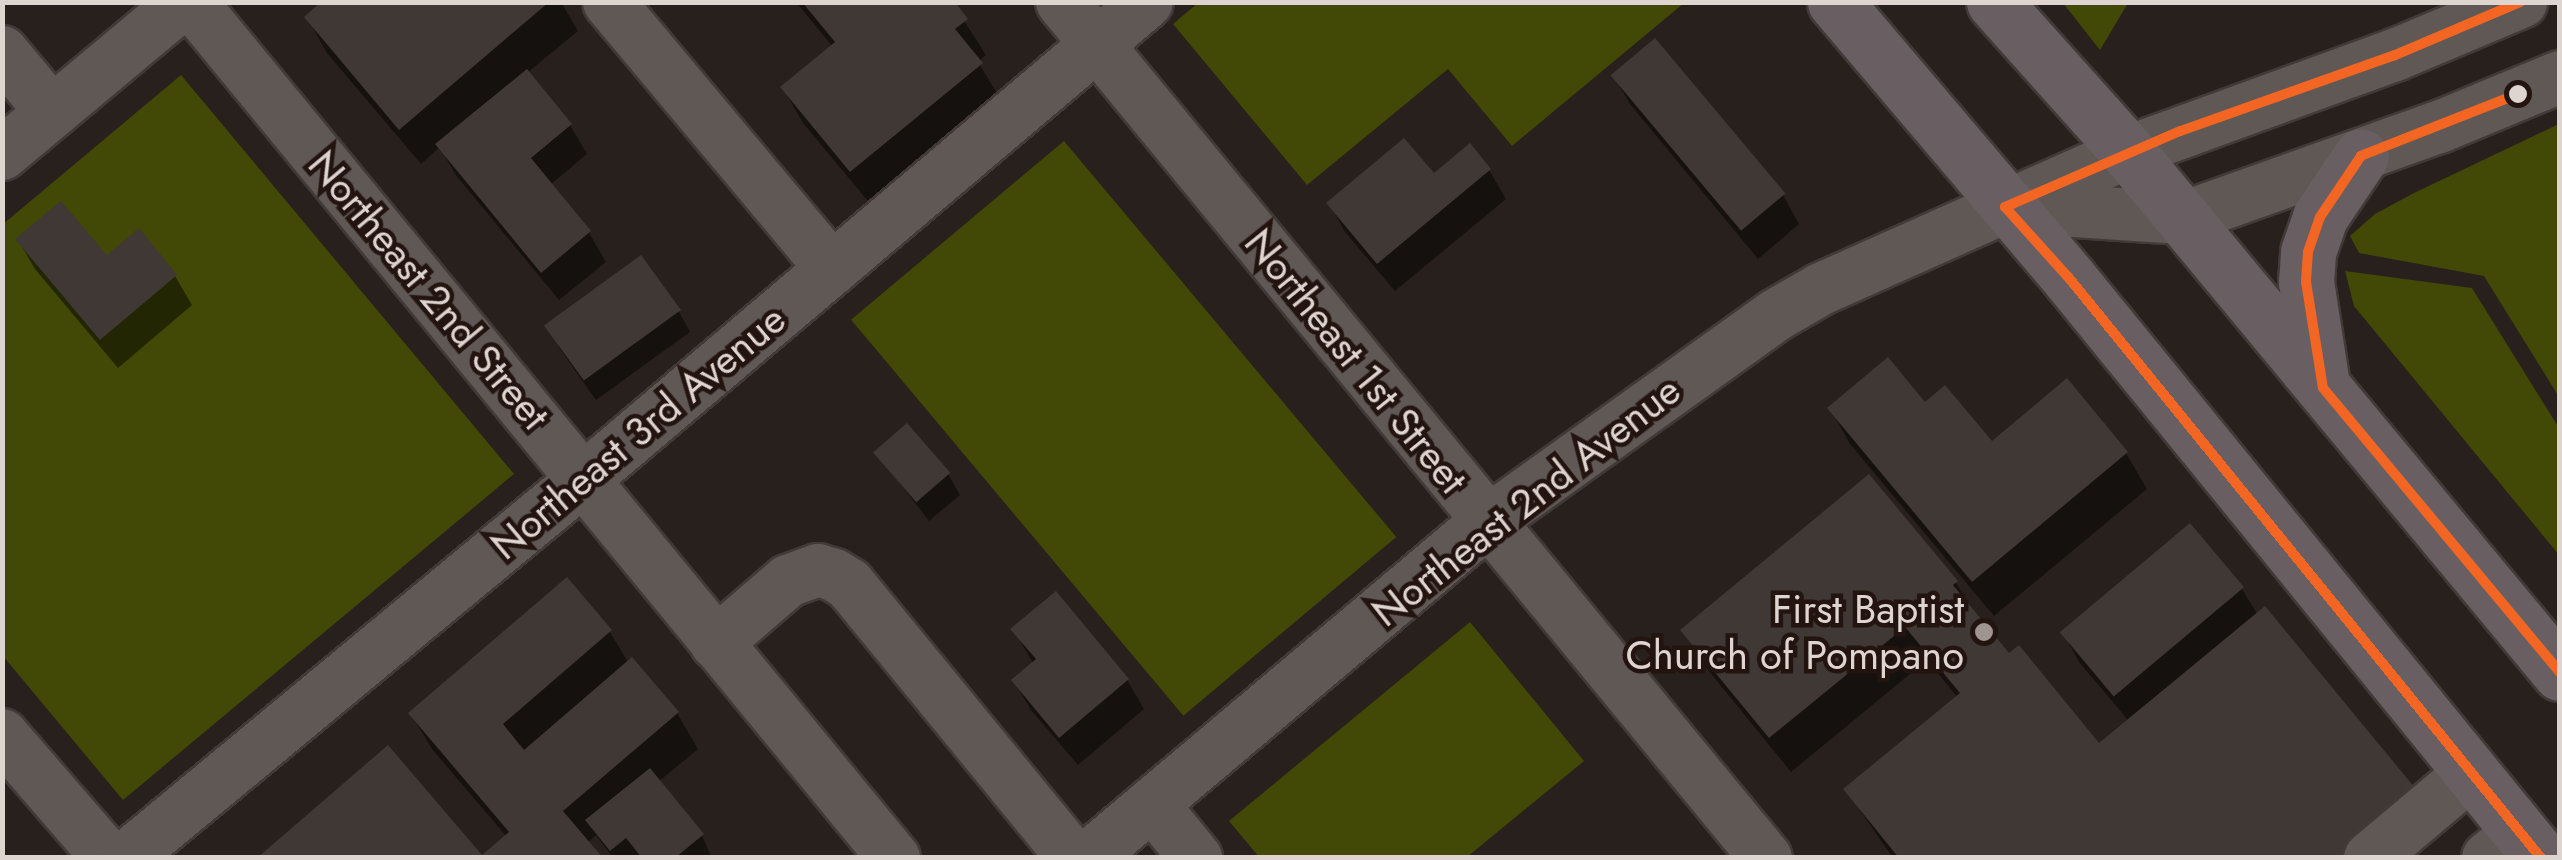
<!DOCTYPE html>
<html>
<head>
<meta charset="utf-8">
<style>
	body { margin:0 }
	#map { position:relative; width:2562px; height:860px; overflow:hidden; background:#28201c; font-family:Jost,sans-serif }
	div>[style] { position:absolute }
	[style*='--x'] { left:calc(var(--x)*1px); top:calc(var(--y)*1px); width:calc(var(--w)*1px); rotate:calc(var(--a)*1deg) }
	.green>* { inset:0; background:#424806; transform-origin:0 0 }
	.shadow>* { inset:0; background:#0007 }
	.building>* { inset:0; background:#3f3834; transform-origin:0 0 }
	.roads { filter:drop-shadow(2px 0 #413a38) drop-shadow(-2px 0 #413a38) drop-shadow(0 2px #413a38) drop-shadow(0 -2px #413a38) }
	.minor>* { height:52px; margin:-26px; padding:0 26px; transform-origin:26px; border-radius:26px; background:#5f5855 }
	.major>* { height:55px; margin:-27.5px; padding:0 27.5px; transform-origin:27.5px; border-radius:27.5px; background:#695e61 }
	.bus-1>* { height:10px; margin:-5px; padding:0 5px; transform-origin:5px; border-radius:5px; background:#f26522 }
	.dots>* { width:28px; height:28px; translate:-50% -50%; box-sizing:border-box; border:5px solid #23140f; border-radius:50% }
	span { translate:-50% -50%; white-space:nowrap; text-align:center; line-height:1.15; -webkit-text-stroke:9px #23140f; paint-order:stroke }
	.street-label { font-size:40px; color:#ded4d0 }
	.poi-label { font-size:40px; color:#ded4d0 }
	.right { translate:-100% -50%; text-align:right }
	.frame { position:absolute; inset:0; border:5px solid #ded4d0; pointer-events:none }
</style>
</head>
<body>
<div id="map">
	<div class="green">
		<i style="clip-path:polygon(1199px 2px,1684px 2px,1684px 3px,1512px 146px,1448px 69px,1307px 185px,1173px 24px)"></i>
		<i style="clip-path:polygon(2063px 3px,2128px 3px,2100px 50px)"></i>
		<i style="clip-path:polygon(181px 75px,514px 474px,123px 800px,3px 656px,2px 225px)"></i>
		<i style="clip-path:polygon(2559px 124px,2559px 397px,2484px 276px,2359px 253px,2350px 236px,2375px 214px,2414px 193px)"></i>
		<i style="left:1064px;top:141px;width:517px;height:278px;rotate:50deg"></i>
		<i style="clip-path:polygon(2345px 271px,2472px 288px,2559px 428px,2559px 555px,2354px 306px)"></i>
		<i style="clip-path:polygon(1470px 622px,1584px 761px,1467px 857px,1259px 857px,1229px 821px)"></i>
	</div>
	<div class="shadow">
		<i style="clip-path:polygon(325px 2px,561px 2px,578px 31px,527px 73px,570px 125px,587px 154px,550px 185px,589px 233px,606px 262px,559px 300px,455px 174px,440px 147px,421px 164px,327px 53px,307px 17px)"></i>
		<i style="clip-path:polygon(796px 2px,952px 2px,986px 55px,978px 62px,1001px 100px,872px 206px,803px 123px,783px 88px,833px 47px)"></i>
		<i style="clip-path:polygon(1613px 75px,1783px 195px,1799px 224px,1758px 259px,1630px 104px)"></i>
		<i style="clip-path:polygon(1489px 170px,1506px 199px,1395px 291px,1345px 232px,1329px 203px)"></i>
		<i style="clip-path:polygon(18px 240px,175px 276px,192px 305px,118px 368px,35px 269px)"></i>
		<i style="clip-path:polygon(679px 312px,690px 332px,596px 400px,558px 346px)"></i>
		<i style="clip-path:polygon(1925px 406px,1992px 444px,2126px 453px,2147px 489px,1994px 616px,1850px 444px,1830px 408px)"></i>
		<i style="clip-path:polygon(876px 452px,948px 474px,960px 495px,929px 521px)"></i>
		<i style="clip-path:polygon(1869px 478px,1956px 583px,1976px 617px,2008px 656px,2099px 746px,2129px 721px,2079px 662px,2063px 633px,2242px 589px,2406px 858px,1893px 858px,1846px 790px,1958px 698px,1927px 660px,1791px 772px,1704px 665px,1684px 630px)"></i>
		<i style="clip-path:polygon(567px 581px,610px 632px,629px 664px,677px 713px,698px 749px,658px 782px,702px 836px,712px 858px,613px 858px,596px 835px,587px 843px,507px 837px,432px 749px,411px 714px)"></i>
		<i style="clip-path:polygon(1013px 630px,1127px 680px,1144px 709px,1078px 765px,1031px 710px,1014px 681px,1034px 664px)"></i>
	</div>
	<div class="building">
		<i style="clip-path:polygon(321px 2px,549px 2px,399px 130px,304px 17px)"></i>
		<i style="clip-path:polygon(802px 2px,955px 2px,968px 19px,955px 29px,983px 63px,850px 172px,780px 87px,835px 42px)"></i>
		<i style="left:1655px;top:38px;width:203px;height:58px;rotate:50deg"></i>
		<i style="clip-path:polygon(527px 69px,572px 124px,531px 158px,591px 231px,541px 273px,435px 144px)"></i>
		<i style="clip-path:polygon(1404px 138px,1434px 173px,1470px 143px,1491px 169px,1377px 264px,1326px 203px)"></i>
		<i style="clip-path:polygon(61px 201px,107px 255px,139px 228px,177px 275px,100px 340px,15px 239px)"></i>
		<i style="left:641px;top:255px;width:68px;height:120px;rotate:54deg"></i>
		<i style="clip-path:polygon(1888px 357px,1925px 402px,1945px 385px,1992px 441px,2067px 378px,2128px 452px,1972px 582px,1827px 408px)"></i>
		<i style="left:907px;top:423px;width:66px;height:45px;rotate:49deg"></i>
		<i style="clip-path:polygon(1869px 474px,1958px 581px,1953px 585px,2009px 653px,2019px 645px,2099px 743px,2265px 606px,2420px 794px,2343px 858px,1899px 858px,1843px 789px,1960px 693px,1905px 627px,1769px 738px,1680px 630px)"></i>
		<i style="left:2190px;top:523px;width:84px;height:170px;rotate:50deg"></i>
		<i style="clip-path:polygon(567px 577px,612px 630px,503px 724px,524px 750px,632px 657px,679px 712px,563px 811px,603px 858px,257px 858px,388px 745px,482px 855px,509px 832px,408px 713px)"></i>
		<i style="clip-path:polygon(1056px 591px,1129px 679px,1059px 738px,1011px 680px,1036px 659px,1010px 629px)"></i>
		<i style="clip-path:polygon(650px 768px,704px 834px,675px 858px,642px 858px,626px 838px,610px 851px,585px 820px)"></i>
	</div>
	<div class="roads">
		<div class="minor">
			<i style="--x:191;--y:2;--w:1108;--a:50.61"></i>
			<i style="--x:609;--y:2;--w:348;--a:50.1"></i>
			<i style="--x:1062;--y:2;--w:1108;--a:50.57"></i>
			<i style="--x:2;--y:52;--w:78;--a:50.2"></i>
			<i style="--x:2;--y:154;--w:237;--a:-39.9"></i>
			<i style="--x:2012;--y:207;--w:171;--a:3.7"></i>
			<i style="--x:2183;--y:218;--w:272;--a:-19.6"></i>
			<i style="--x:2439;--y:127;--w:131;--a:-22.5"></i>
			<i style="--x:716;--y:643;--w:95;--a:-40.7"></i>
			<i style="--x:788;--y:581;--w:32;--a:-20"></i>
			<i style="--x:818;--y:570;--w:17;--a:17"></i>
			<i style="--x:834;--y:575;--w:17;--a:31"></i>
			<i style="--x:849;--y:584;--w:354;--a:50.7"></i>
			<i style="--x:2;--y:735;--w:162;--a:49.2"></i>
			<i style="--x:1152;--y:804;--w:70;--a:50.8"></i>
			<i style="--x:126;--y:858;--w:596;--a:-39.62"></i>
			<i style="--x:585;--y:478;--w:736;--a:-40.26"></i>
			<i style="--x:1088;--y:858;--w:522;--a:-40.1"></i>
			<i style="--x:1487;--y:522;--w:355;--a:-35.6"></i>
			<i style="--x:1776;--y:315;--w:52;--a:-30"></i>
			<i style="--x:1821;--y:289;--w:336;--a:-24"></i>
			<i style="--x:2128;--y:152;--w:284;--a:-20"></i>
			<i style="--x:2395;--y:55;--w:137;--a:-22.8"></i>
			<i style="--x:2370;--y:858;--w:133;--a:-40.1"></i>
			<i style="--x:2488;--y:858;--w:41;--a:-39.1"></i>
		</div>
		<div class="major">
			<i style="--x:1835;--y:2;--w:362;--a:49.7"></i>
			<i style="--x:2069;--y:278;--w:748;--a:50.86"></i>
			<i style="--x:1994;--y:2;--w:201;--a:48.2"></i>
			<i style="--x:2128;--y:152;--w:677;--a:50.34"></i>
			<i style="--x:2322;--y:385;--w:104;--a:-98.8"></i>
			<i style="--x:2306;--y:282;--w:30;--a:-86"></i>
			<i style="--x:2308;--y:252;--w:37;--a:-71"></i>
			<i style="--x:2320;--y:217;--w:73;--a:-56.1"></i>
		</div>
	</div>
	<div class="bus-1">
		<i style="--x:2520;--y:2;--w:136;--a:157"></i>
		<i style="--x:2395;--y:55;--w:228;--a:160.5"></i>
		<i style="--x:2180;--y:131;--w:191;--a:156.5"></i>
		<i style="--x:2005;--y:207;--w:96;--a:48"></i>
		<i style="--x:2069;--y:278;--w:748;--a:50.86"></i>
		<i style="--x:2518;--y:94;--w:169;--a:158.5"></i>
		<i style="--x:2361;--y:156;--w:73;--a:123.9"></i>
		<i style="--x:2320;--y:217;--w:37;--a:109"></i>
		<i style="--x:2308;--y:252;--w:30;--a:94"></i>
		<i style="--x:2306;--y:282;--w:107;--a:80.9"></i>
		<i style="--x:2323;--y:388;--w:370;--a:50.2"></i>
	</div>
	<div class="dots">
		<i style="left:2518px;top:94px;background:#ded4d0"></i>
		<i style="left:1984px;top:632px;background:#9e9591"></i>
	</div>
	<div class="street-label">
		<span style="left:429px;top:290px;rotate:50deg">Northeast 2nd Street</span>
		<span style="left:1356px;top:361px;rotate:51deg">Northeast 1st Street</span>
		<span style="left:638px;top:432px;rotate:-40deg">Northeast 3rd Avenue</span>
		<span style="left:1526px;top:501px;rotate:-38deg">Northeast 2nd Avenue</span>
	</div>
	<div class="poi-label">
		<span class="right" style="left:1964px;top:632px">First Baptist<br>Church of Pompano</span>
	</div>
	<div class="frame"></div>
</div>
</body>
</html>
